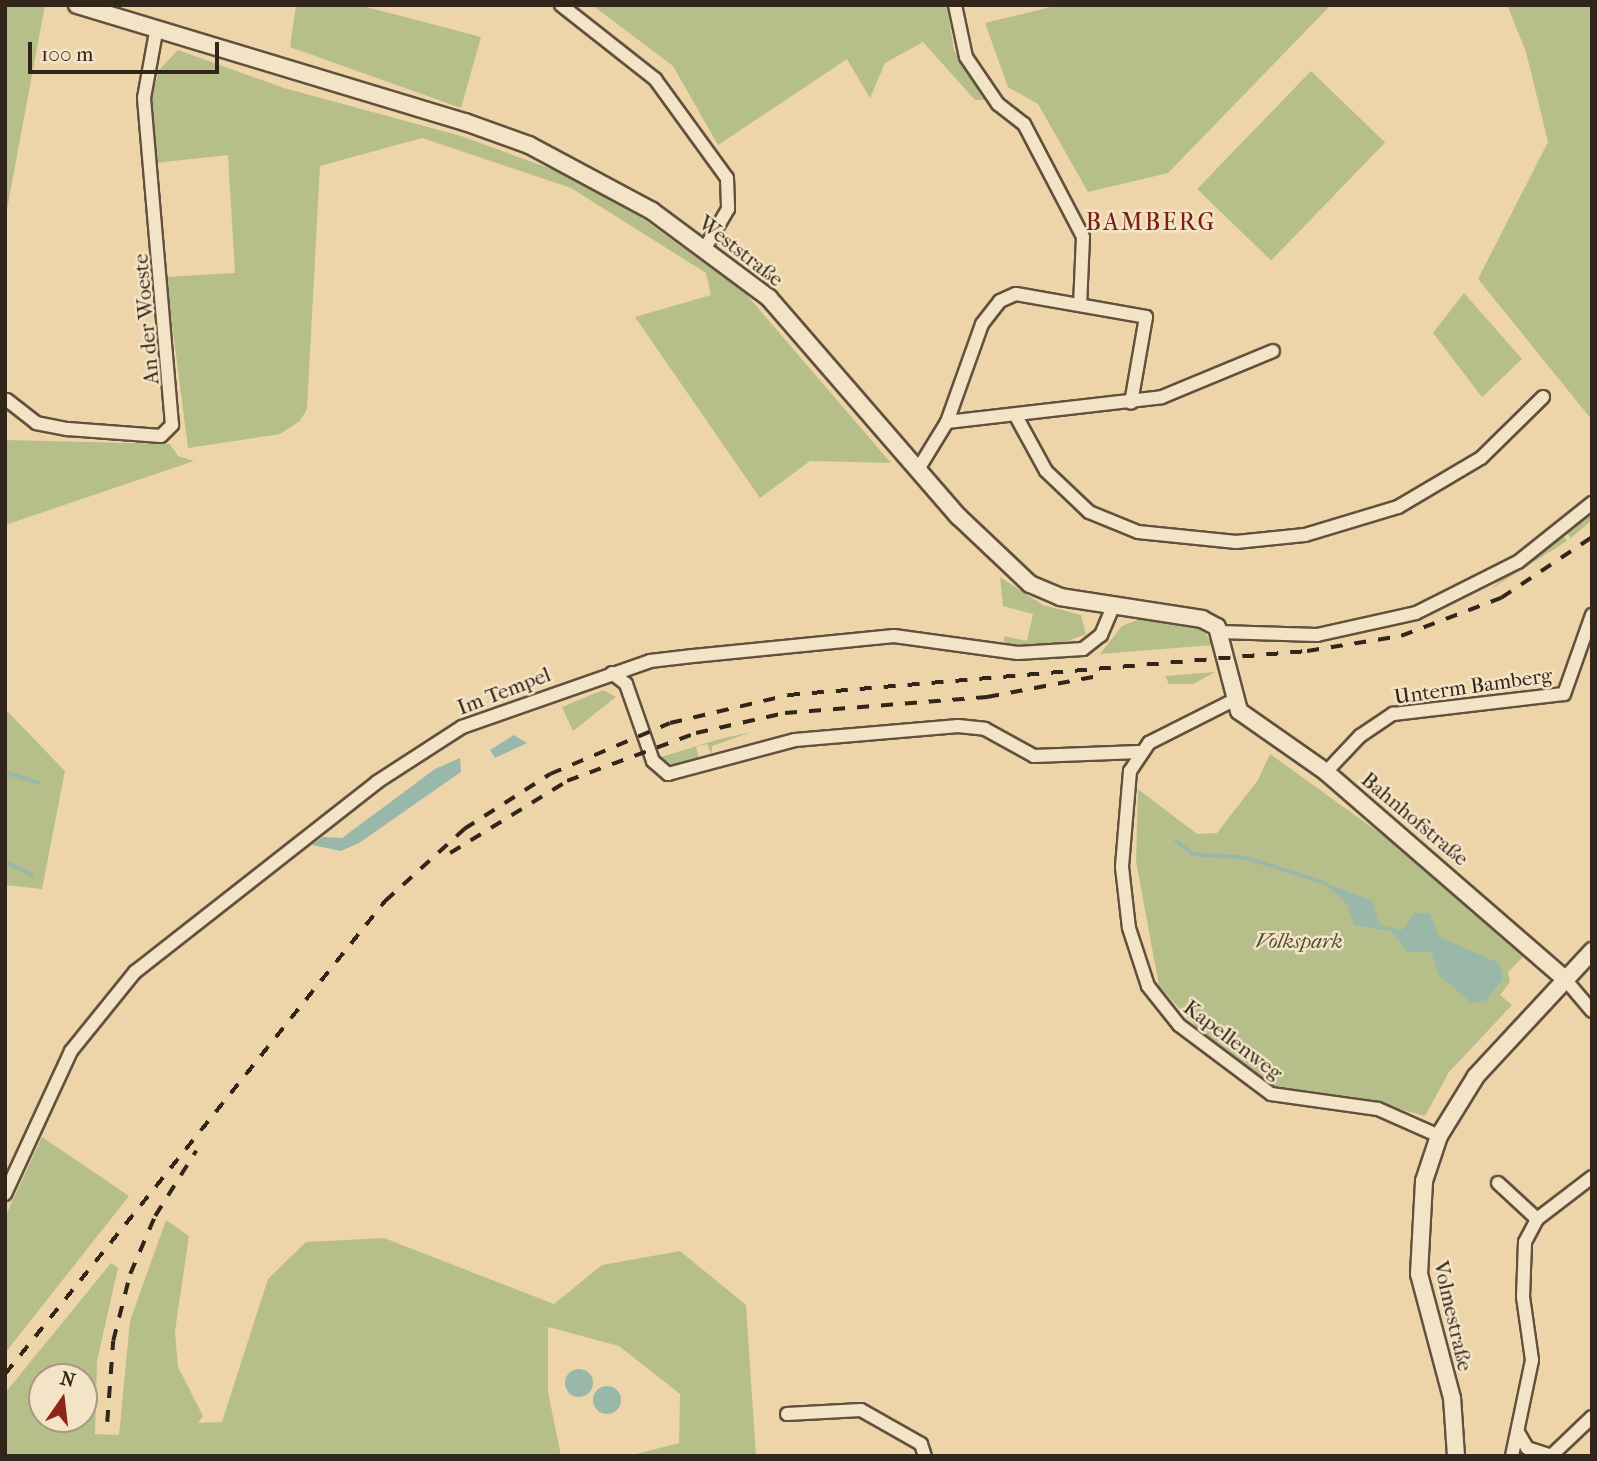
<!DOCTYPE html>
<html>
<head>
<meta charset="utf-8">
<style>
	body { margin:0 }
	#map { position:relative; width:1597px; height:1461px; overflow:hidden; background:#eed5a9; font-family:"IM FELL French Canon",serif }
	div>[style] { position:absolute }
	[style*='--x'] { left:calc(var(--x)*1px); top:calc(var(--y)*1px); width:calc(var(--w)*1px); rotate:calc(var(--a)*1deg) }
	.green>* { inset:0; background:#b6be8a; transform-origin:0 0 }
	.water>* { inset:0; background:#99b8aa }
	.round { border-radius:50% }
	.stream>* { height:3.5px; margin:-1.75px; padding:0 1.75px; transform-origin:1.75px; border-radius:1.75px; background:#99b8aa }
	.roads { filter:drop-shadow(2px 0 #61513d) drop-shadow(-2px 0 #61513d) drop-shadow(0 2px #61513d) drop-shadow(0 -2px #61513d) }
	.street>* { height:12px; margin:-6px; padding:0 6px; transform-origin:6px; border-radius:6px; background:#f4e4c7 }
	.secondary>* { height:16px; margin:-8px; padding:0 8px; transform-origin:8px; border-radius:8px; background:#f4e4c7 }
	.rail>* { height:3.5px; margin-top:-1.75px; transform-origin:0; background:repeating-linear-gradient(90deg,#322519 0 12px,transparent 0 24px) }
	span { translate:-50% -50%; white-space:nowrap; text-align:center; line-height:1.15; -webkit-text-stroke:5px #f4e4c7; paint-order:stroke }
	.street-label { font-size:21px; color:#322519 }
	.park-label { font-size:21px; color:#534b35; font-style:italic }
	.quarter-label { font-size:24px; color:#7a1f14; letter-spacing:2px }
	.frame { position:absolute; inset:0; border:7px solid #322519; pointer-events:none }
	.north { position:absolute; left:28px; top:1363px; width:70px; height:70px; box-sizing:border-box; background:#f4e4c7; border:2px solid #a69881; border-radius:50%; rotate:14deg; font-size:19px; font-weight:700; line-height:28px; text-align:center; color:#322519 }
	.north::after { content:''; display:block; margin:auto; width:24px; height:32px; background:#8f2418; clip-path:polygon(50% 0,100% 100%,50% 72%,0 100%) }
	.scale { position:absolute; left:28px; top:42px; width:191px; height:32px; box-sizing:border-box; border:4px solid #322519; border-top:0; padding-left:9px; font-size:21px; line-height:24px; white-space:nowrap; color:#322519; -webkit-text-stroke:5px #f4e4c7; paint-order:stroke }
</style>
</head>
<body>
<div id="map">
	<div class="green">
		<i style="clip-path:polygon(5px 5px,45px 5px,5px 220px)"></i>
		<i style="clip-path:polygon(296px 5px,359px 5px,481px 37px,461px 108px,290px 47px)"></i>
		<i style="clip-path:polygon(592px 5px,947px 5px,954px 50px,986px 100px,975px 100px,923px 42px,885px 63px,870px 98px,847px 59px,718px 145px,673px 66px)"></i>
		<i style="clip-path:polygon(1059px 5px,1331px 5px,1168px 173px,1088px 192px,1038px 104px,1008px 87px,985px 23px)"></i>
		<i style="clip-path:polygon(1507px 5px,1592px 5px,1592px 420px,1478px 279px,1548px 142px,1526px 52px)"></i>
		<i style="clip-path:polygon(178px 50px,284px 88px,461px 136px,568px 175px,631px 210px,746px 294px,891px 463px,810px 461px,760px 498px,635px 317px,711px 295px,706px 273px,571px 188px,422px 138px,320px 166px,307px 409px,300px 421px,280px 434px,188px 448px,166px 277px,235px 273px,228px 155px,155px 163px,151px 100px,159px 70px)"></i>
		<i style="left:1311px;top:71px;width:103px;height:164px;rotate:44deg"></i>
		<i style="clip-path:polygon(1464px 293px,1522px 359px,1482px 397px,1433px 333px)"></i>
		<i style="clip-path:polygon(5px 440px,170px 444px,178px 456px,194px 461px,5px 525px)"></i>
		<i style="clip-path:polygon(1592px 506px,1592px 520px,1571px 538px,1564px 530px)"></i>
		<i style="clip-path:polygon(1561px 532px,1567px 541px,1489px 590px)"></i>
		<i style="clip-path:polygon(1000px 577px,1043px 605px,1081px 615px,1086px 634px,1057px 645px,1004px 644px,1004px 636px,1027px 641px,1033px 614px,1003px 606px)"></i>
		<i style="clip-path:polygon(1142px 618px,1202px 628px,1213px 645px,1100px 654px,1122px 626px)"></i>
		<i style="clip-path:polygon(1215px 672px,1193px 684px,1169px 684px,1165px 676px)"></i>
		<i style="clip-path:polygon(603px 690px,616px 697px,573px 731px,562px 707px)"></i>
		<i style="clip-path:polygon(5px 709px,65px 771px,42px 889px,5px 885px)"></i>
		<i style="clip-path:polygon(752px 732px,712px 746px,712px 755px,707px 744px,696px 747px,700px 761px,676px 767px,661px 757px,720px 739px)"></i>
		<i style="clip-path:polygon(1270px 754px,1384px 836px,1523px 957px,1508px 972px,1510px 982px,1500px 995px,1512px 1005px,1449px 1072px,1425px 1116px,1354px 1097px,1269px 1087px,1208px 1040px,1159px 986px,1136px 861px,1138px 789px,1197px 834px,1217px 833px,1258px 780px)"></i>
		<i style="clip-path:polygon(42px 1137px,129px 1196px,5px 1353px,5px 1217px)"></i>
		<i style="clip-path:polygon(evenodd,166px 1220px,189px 1236px,175px 1331px,178px 1367px,203px 1416px,198px 1423px,222px 1422px,268px 1279px,306px 1242px,384px 1238px,554px 1304px,602px 1265px,680px 1251px,746px 1305px,756px 1456px,628px 1456px,679px 1443px,680px 1394px,619px 1346px,548px 1327px,548px 1392px,561px 1456px,5px 1456px,5px 1393px,111px 1263px,118px 1268px,97px 1361px,95px 1434px,119px 1435px,130px 1321px,166px 1220px,42px 1377px,84px 1377px,84px 1419px,42px 1419px,42px 1377px)"></i>
	</div>
	<div class="water">
		<i style="clip-path:polygon(514px 735px,527px 743px,495px 758px,490px 750px)"></i>
		<i style="clip-path:polygon(460px 758px,461px 772px,359px 843px,341px 851px,312px 845px,323px 837px,342px 838px,435px 769px)"></i>
		<i style="clip-path:polygon(1322px 882px,1372px 900px,1379px 924px,1387px 927px,1402px 930px,1415px 913px,1430px 913px,1439px 937px,1499px 963px,1503px 978px,1487px 1000px,1471px 1003px,1438px 974px,1432px 952px,1408px 952px,1391px 931px,1354px 925px,1347px 904px)"></i>
		<i class="round" style="left:565px;top:1369px;width:28px;height:28px"></i>
		<i class="round" style="left:593px;top:1386px;width:28px;height:28px"></i>
	</div>
	<div class="stream">
		<i style="--x:5;--y:772;--w:35;--a:18"></i>
		<i style="--x:1176;--y:840;--w:21;--a:41"></i>
		<i style="--x:1192;--y:854;--w:55;--a:4.2"></i>
		<i style="--x:1247;--y:858;--w:79;--a:17.7"></i>
		<i style="--x:5;--y:861;--w:30;--a:27"></i>
	</div>
	<div class="roads">
		<div class="street">
			<i style="--x:561;--y:5;--w:120;--a:38.2"></i>
			<i style="--x:655;--y:79;--w:122;--a:54"></i>
			<i style="--x:727;--y:178;--w:31;--a:88"></i>
			<i style="--x:728;--y:209;--w:45;--a:120.5"></i>
			<i style="--x:955;--y:5;--w:53;--a:78.1"></i>
			<i style="--x:966;--y:57;--w:57;--a:55.8"></i>
			<i style="--x:998;--y:104;--w:33;--a:38"></i>
			<i style="--x:1024;--y:124;--w:127;--a:62.4"></i>
			<i style="--x:1083;--y:237;--w:68;--a:92.5"></i>
			<i style="--x:7;--y:400;--w:37;--a:38"></i>
			<i style="--x:36;--y:423;--w:33;--a:11"></i>
			<i style="--x:68;--y:429;--w:93;--a:4.3"></i>
			<i style="--x:161;--y:436;--w:16;--a:-45"></i>
			<i style="--x:172;--y:425;--w:328;--a:-94.9"></i>
			<i style="--x:144;--y:98;--w:67;--a:-79.7"></i>
			<i style="--x:1017;--y:418;--w:60;--a:61.3"></i>
			<i style="--x:1046;--y:471;--w:59;--a:43.6"></i>
			<i style="--x:1089;--y:512;--w:53;--a:22.2"></i>
			<i style="--x:1138;--y:532;--w:99;--a:5.8"></i>
			<i style="--x:1236;--y:542;--w:69;--a:-5.8"></i>
			<i style="--x:1305;--y:535;--w:97;--a:-16.8"></i>
			<i style="--x:1398;--y:507;--w:96;--a:-30.6"></i>
			<i style="--x:1481;--y:458;--w:87;--a:-44.5"></i>
			<i style="--x:947;--y:422;--w:216;--a:-6.6"></i>
			<i style="--x:1162;--y:397;--w:120;--a:-22.5"></i>
			<i style="--x:917;--y:471;--w:57;--a:-58.5"></i>
			<i style="--x:947;--y:422;--w:104;--a:-70.3"></i>
			<i style="--x:982;--y:324;--w:29;--a:-52"></i>
			<i style="--x:1000;--y:301;--w:17;--a:-24"></i>
			<i style="--x:1016;--y:294;--w:132;--a:10"></i>
			<i style="--x:1146;--y:317;--w:87;--a:99.9"></i>
			<i style="--x:1220;--y:632;--w:97;--a:1.8"></i>
			<i style="--x:1317;--y:635;--w:101;--a:-12.5"></i>
			<i style="--x:1416;--y:613;--w:114;--a:-26.6"></i>
			<i style="--x:1518;--y:562;--w:95;--a:-38.6"></i>
			<i style="--x:612;--y:673;--w:18;--a:38"></i>
			<i style="--x:626;--y:684;--w:82;--a:70.7"></i>
			<i style="--x:653;--y:761;--w:20;--a:41"></i>
			<i style="--x:668;--y:774;--w:131;--a:-15"></i>
			<i style="--x:795;--y:740;--w:164;--a:-4.9"></i>
			<i style="--x:958;--y:726;--w:27;--a:6"></i>
			<i style="--x:985;--y:729;--w:56;--a:28.9"></i>
			<i style="--x:1034;--y:756;--w:105;--a:-2.2"></i>
			<i style="--x:1232;--y:701;--w:93;--a:153.2"></i>
			<i style="--x:1149;--y:743;--w:34;--a:124"></i>
			<i style="--x:1130;--y:771;--w:96;--a:94.8"></i>
			<i style="--x:1122;--y:867;--w:61;--a:83.5"></i>
			<i style="--x:1129;--y:928;--w:61;--a:71.9"></i>
			<i style="--x:1148;--y:986;--w:50;--a:51.5"></i>
			<i style="--x:1179;--y:1025;--w:115;--a:36.9"></i>
			<i style="--x:1271;--y:1094;--w:108;--a:8"></i>
			<i style="--x:1378;--y:1109;--w:67;--a:23.9"></i>
			<i style="--x:1326;--y:772;--w:50;--a:-46.6"></i>
			<i style="--x:1360;--y:736;--w:40;--a:-34"></i>
			<i style="--x:1393;--y:714;--w:172;--a:-6.7"></i>
			<i style="--x:1564;--y:694;--w:84;--a:-70.5"></i>
			<i style="--x:1564;--y:978;--w:43;--a:49.7"></i>
			<i style="--x:1498;--y:1183;--w:53;--a:42.7"></i>
			<i style="--x:5;--y:1194;--w:157;--a:-65.2"></i>
			<i style="--x:71;--y:1051;--w:102;--a:-51"></i>
			<i style="--x:135;--y:972;--w:308;--a:-38.1"></i>
			<i style="--x:377;--y:782;--w:101;--a:-32.9"></i>
			<i style="--x:462;--y:727;--w:199;--a:-19.3"></i>
			<i style="--x:650;--y:661;--w:43;--a:-6.6"></i>
			<i style="--x:693;--y:656;--w:202;--a:-5.7"></i>
			<i style="--x:894;--y:636;--w:125;--a:7.8"></i>
			<i style="--x:1018;--y:653;--w:65;--a:-3.5"></i>
			<i style="--x:1083;--y:649;--w:23;--a:-38"></i>
			<i style="--x:1101;--y:635;--w:30;--a:-67"></i>
			<i style="--x:787;--y:1414;--w:74;--a:-3.1"></i>
			<i style="--x:861;--y:1410;--w:69;--a:29.5"></i>
			<i style="--x:921;--y:1444;--w:13;--a:72"></i>
			<i style="--x:1519;--y:1434;--w:16;--a:60"></i>
			<i style="--x:1527;--y:1448;--w:26;--a:18"></i>
			<i style="--x:1512;--y:1456;--w:98;--a:-78.2"></i>
			<i style="--x:1532;--y:1360;--w:64;--a:-98.1"></i>
			<i style="--x:1523;--y:1297;--w:55;--a:-87.9"></i>
			<i style="--x:1525;--y:1242;--w:26;--a:-62"></i>
			<i style="--x:1537;--y:1219;--w:69;--a:-37.4"></i>
			<i style="--x:1551;--y:1456;--w:57;--a:-43.6"></i>
		</div>
		<div class="secondary">
			<i style="--x:77;--y:5;--w:405;--a:16.8"></i>
			<i style="--x:465;--y:122;--w:68;--a:19.8"></i>
			<i style="--x:529;--y:145;--w:140;--a:28.2"></i>
			<i style="--x:652;--y:211;--w:146;--a:36.6"></i>
			<i style="--x:769;--y:298;--w:289;--a:49.1"></i>
			<i style="--x:958;--y:516;--w:99;--a:43.4"></i>
			<i style="--x:1030;--y:584;--w:33;--a:23"></i>
			<i style="--x:1060;--y:597;--w:144;--a:8.8"></i>
			<i style="--x:1202;--y:619;--w:17;--a:28"></i>
			<i style="--x:1217;--y:627;--w:87;--a:75.3"></i>
			<i style="--x:1239;--y:711;--w:106;--a:35"></i>
			<i style="--x:1326;--y:772;--w:315;--a:40.9"></i>
			<i style="--x:1456;--y:1456;--w:58;--a:-93.9"></i>
			<i style="--x:1452;--y:1398;--w:128;--a:-104.9"></i>
			<i style="--x:1419;--y:1274;--w:93;--a:-86.9"></i>
			<i style="--x:1424;--y:1181;--w:47;--a:-71.6"></i>
			<i style="--x:1439;--y:1136;--w:70;--a:-58.3"></i>
			<i style="--x:1476;--y:1076;--w:171;--a:-47.1"></i>
		</div>
	</div>
	<div class="rail">
		<i style="--x:450;--y:853;--w:137;--a:-31.6"></i>
		<i style="--x:567;--y:781;--w:138;--a:-20.4"></i>
		<i style="--x:696;--y:733;--w:91;--a:-12.7"></i>
		<i style="--x:785;--y:713;--w:203;--a:-4.5"></i>
		<i style="--x:987;--y:697;--w:113;--a:-10.7"></i>
		<i style="--x:5;--y:1374;--w:607;--a:-51.22"></i>
		<i style="--x:385;--y:901;--w:107;--a:-42.3"></i>
		<i style="--x:464;--y:829;--w:102;--a:-32.6"></i>
		<i style="--x:550;--y:774;--w:130;--a:-23"></i>
		<i style="--x:670;--y:723;--w:121;--a:-13.3"></i>
		<i style="--x:788;--y:695;--w:521;--a:-4.85"></i>
		<i style="--x:1307;--y:651;--w:95;--a:-9.1"></i>
		<i style="--x:1401;--y:636;--w:107;--a:-20.8"></i>
		<i style="--x:1501;--y:598;--w:110;--a:-33.8"></i>
		<i style="--x:107;--y:1422;--w:81;--a:-85.8"></i>
		<i style="--x:113;--y:1341;--w:69;--a:-75.8"></i>
		<i style="--x:130;--y:1274;--w:63;--a:-66.7"></i>
		<i style="--x:155;--y:1216;--w:77;--a:-57.8"></i>
	</div>
	<div class="street-label">
		<span style="left:741px;top:251px;rotate:38deg">Weststraße</span>
		<span style="left:146px;top:319px;rotate:-95deg">An der Woeste</span>
		<span style="left:1473px;top:686px;rotate:-8deg">Unterm Bamberg</span>
		<span style="left:504px;top:691px;rotate:-21deg">Im Tempel</span>
		<span style="left:1415px;top:819px;rotate:40deg">Bahnhofstraße</span>
		<span style="left:1233px;top:1040px;rotate:37deg">Kapellenweg</span>
		<span style="left:1453px;top:1316px;rotate:77deg">Volmestraße</span>
	</div>
	<div class="park-label">
		<span style="left:1299px;top:941px">Volkspark</span>
	</div>
	<div class="quarter-label">
		<span style="left:1151px;top:223px">BAMBERG</span>
	</div>
	<div class="frame"></div>
	<div class="north">N</div>
	<div class="scale">100 m</div>
</div>
</body>
</html>
